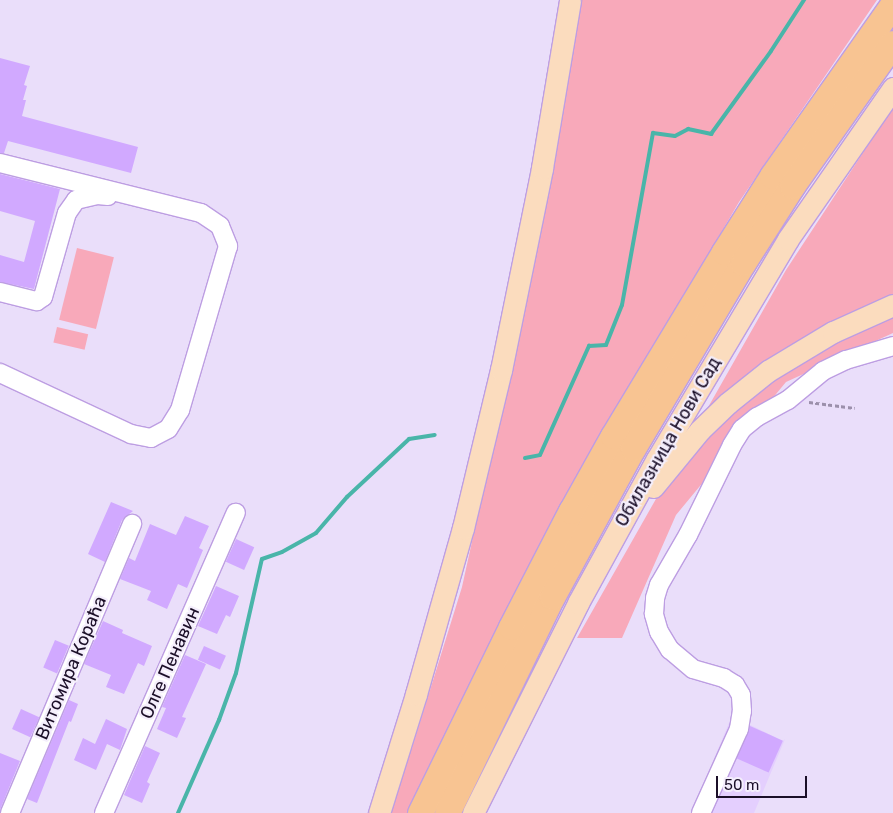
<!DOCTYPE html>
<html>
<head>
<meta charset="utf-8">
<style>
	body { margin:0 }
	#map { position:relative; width:893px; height:813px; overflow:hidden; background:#eadefa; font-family:Rubik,sans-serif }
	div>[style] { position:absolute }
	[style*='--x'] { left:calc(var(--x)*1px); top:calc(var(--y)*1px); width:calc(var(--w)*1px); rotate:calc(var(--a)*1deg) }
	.built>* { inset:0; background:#e4cffe }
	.green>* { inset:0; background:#f8a9ba; transform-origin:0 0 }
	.stream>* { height:4px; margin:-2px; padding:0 2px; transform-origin:2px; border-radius:2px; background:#49b5a9 }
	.building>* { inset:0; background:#d1a9ff; transform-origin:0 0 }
	.path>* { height:2.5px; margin-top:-1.25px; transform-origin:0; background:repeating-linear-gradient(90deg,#9c90ab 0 4px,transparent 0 6.5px) }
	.roads { filter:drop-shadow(1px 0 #bd9ee2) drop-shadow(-1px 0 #bd9ee2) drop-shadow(0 1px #bd9ee2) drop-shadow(0 -1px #bd9ee2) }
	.minor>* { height:18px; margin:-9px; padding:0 9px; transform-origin:9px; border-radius:9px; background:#fff }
	.major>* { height:21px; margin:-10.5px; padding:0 10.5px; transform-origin:10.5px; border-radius:10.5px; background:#fbdcbe }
	.highway>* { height:25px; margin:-12.5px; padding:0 12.5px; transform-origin:12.5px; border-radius:12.5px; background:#f8c492 }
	span { translate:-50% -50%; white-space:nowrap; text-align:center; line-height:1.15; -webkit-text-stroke:4.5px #f4eefc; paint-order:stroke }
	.street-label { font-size:18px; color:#1b0f28 }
	.scale { position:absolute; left:716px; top:776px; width:91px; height:22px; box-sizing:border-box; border:2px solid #1b0f28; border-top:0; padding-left:6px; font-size:15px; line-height:18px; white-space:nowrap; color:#1b0f28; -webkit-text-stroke:4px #f4eefc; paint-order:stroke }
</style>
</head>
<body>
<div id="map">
	<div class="built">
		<i style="clip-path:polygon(732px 716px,783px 741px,785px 739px,754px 813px,691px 813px)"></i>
	</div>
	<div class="green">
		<i style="clip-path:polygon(581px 0,877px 0,739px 202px,603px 435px,472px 679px,408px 813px,387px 813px,412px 748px,462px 587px,516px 342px,569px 78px)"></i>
		<i style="clip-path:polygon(893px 107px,893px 333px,786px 382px,676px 515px,622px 638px,577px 638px,786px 270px)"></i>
		<i style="left:77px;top:248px;width:38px;height:74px;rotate:14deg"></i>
		<i style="left:57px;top:327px;width:32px;height:16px;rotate:13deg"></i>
	</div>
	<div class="stream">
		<i style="--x:525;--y:458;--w:15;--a:-11"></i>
		<i style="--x:540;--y:455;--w:120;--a:-65.8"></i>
		<i style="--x:589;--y:346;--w:17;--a:-3"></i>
		<i style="--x:606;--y:345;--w:43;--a:-68.2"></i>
		<i style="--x:622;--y:305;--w:175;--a:-79.8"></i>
		<i style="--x:653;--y:133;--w:22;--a:8"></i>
		<i style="--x:675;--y:136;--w:15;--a:-28"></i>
		<i style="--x:688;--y:129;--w:24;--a:12"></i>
		<i style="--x:711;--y:134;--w:102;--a:-54.1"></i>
		<i style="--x:771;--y:51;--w:61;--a:-57.1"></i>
		<i style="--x:178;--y:813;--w:102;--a:-66.2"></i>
		<i style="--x:219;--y:720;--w:50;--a:-70.1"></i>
		<i style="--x:236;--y:673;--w:117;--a:-77.2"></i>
		<i style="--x:262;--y:559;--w:21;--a:-19"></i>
		<i style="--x:282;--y:552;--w:39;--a:-29"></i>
		<i style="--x:316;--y:533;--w:48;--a:-49.3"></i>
		<i style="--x:347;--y:497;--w:85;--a:-43.1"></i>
		<i style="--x:409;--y:439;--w:26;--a:-9"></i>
	</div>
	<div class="building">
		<i style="clip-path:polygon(0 58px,30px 66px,24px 85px,27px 86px,23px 100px,26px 100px,22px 116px,138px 147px,131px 173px,8px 141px,4px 153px,0 153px)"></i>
		<i style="clip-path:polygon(0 174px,60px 189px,34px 289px,0 282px,0 255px,24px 262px,35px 221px,0 211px)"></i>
		<i style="clip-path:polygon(111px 502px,133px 511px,122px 520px,105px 562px,88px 554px)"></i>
		<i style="clip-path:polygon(185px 516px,209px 526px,199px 548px,203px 550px,187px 588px,178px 584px,167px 609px,147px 600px,151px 591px,120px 579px,129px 558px,135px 561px,150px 524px,176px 535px)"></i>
		<i style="left:236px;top:539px;width:20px;height:25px;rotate:24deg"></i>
		<i style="clip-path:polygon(216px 586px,239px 596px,230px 617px,226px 615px,217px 634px,198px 626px)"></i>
		<i style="clip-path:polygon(103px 621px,123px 630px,122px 633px,152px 646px,144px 666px,138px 663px,124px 694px,106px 687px,111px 675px,84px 664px)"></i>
		<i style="left:55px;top:640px;width:15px;height:30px;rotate:23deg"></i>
		<i style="left:204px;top:646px;width:24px;height:15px;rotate:24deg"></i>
		<i style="clip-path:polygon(185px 655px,206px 664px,182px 717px,186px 718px,177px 738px,157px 729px,166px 708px,162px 707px)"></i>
		<i style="clip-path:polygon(69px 700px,78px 704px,71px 722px,69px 721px,37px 803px,27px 799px)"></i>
		<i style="left:21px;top:709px;width:20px;height:22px;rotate:24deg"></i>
		<i style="clip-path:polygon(106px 719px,127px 729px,120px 750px,107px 744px,96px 770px,74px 760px,83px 738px,95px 744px)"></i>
		<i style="left:750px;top:726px;width:36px;height:35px;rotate:24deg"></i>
		<i style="clip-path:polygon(145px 746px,160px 753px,147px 782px,150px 784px,142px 803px,124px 795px)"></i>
		<i style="clip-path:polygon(0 753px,20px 761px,0 810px)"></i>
	</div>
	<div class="path">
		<i style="--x:809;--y:402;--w:46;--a:7.4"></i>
	</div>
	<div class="roads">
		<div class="minor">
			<i style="--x:0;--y:163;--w:207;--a:14"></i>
			<i style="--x:201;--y:213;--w:23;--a:34"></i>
			<i style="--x:220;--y:226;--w:22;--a:68"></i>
			<i style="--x:228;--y:246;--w:171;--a:106.3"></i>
			<i style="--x:180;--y:410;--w:22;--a:122"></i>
			<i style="--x:168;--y:429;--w:19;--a:152"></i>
			<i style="--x:151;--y:438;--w:20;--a:-169"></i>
			<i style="--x:131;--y:434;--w:145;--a:-155"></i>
			<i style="--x:0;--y:292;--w:38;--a:14"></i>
			<i style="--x:37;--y:301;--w:7;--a:-34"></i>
			<i style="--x:43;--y:297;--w:87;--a:-74.1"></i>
			<i style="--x:67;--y:213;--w:16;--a:-55"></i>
			<i style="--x:76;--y:200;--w:23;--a:-13"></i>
			<i style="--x:98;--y:195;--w:10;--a:6"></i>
			<i style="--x:10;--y:813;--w:314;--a:-67.1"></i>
			<i style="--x:104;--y:813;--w:328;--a:-66.3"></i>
			<i style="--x:701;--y:813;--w:92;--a:-65.7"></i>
			<i style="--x:739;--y:729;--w:18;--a:-81"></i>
			<i style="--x:742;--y:711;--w:16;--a:-94"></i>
			<i style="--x:741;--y:695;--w:12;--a:-121"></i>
			<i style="--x:735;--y:685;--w:13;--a:-148"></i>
			<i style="--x:724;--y:678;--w:32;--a:-164"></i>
			<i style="--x:693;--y:669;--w:30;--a:-140"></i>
			<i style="--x:670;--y:650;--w:21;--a:-121"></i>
			<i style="--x:659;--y:632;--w:19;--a:-106"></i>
			<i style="--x:654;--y:614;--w:16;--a:-86"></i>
			<i style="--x:655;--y:598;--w:14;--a:-73"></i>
			<i style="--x:659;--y:585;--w:58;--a:-59.9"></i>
			<i style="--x:688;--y:535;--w:100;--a:-63.9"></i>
			<i style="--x:732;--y:445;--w:19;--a:-58"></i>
			<i style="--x:742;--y:429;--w:19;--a:-39"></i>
			<i style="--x:757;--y:417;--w:35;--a:-29"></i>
			<i style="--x:788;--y:400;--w:45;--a:-39.6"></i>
			<i style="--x:823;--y:371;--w:25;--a:-26"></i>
			<i style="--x:846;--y:360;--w:49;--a:-16.6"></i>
		</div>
		<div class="major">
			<i style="--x:653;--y:487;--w:74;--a:-50.5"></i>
			<i style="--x:700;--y:430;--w:39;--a:-44"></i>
			<i style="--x:728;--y:403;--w:51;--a:-38.7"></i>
			<i style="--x:768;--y:371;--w:76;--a:-31"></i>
			<i style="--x:833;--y:332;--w:66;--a:-24.2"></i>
			<i style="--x:379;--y:813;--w:125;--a:-72.7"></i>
			<i style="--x:416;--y:694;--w:173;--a:-74.2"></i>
			<i style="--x:463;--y:528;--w:163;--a:-76.5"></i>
			<i style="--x:501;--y:370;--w:206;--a:-78.5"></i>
			<i style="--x:542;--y:168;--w:170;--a:-80.5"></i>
			<i style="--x:473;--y:813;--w:235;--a:-63.4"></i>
			<i style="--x:578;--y:603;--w:164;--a:-61.3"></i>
			<i style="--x:657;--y:459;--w:256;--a:-59.2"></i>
			<i style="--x:788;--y:239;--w:184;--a:-55.2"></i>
		</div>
		<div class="highway">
			<i style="--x:420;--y:813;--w:207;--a:-63.9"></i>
			<i style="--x:511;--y:627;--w:131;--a:-62.7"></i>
			<i style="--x:571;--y:511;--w:86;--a:-60.8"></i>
			<i style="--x:613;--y:436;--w:215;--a:-58.9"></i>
			<i style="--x:724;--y:252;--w:90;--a:-57.7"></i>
			<i style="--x:772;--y:176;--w:210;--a:-54.9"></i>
			<i style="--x:447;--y:813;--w:240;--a:-64.1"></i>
			<i style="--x:552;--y:597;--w:170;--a:-61.5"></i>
			<i style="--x:633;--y:448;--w:215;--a:-59.3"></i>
			<i style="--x:743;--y:263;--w:91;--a:-57.5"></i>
			<i style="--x:792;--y:186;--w:175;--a:-54.8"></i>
		</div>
	</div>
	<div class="street-label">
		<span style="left:668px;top:442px;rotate:-60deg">Обилазница Нови Сад</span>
		<span style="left:170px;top:663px;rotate:-66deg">Олге Пенавин</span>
		<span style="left:71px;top:668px;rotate:-67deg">Витомира Кораћа</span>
	</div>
	<div class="scale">50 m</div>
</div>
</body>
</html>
